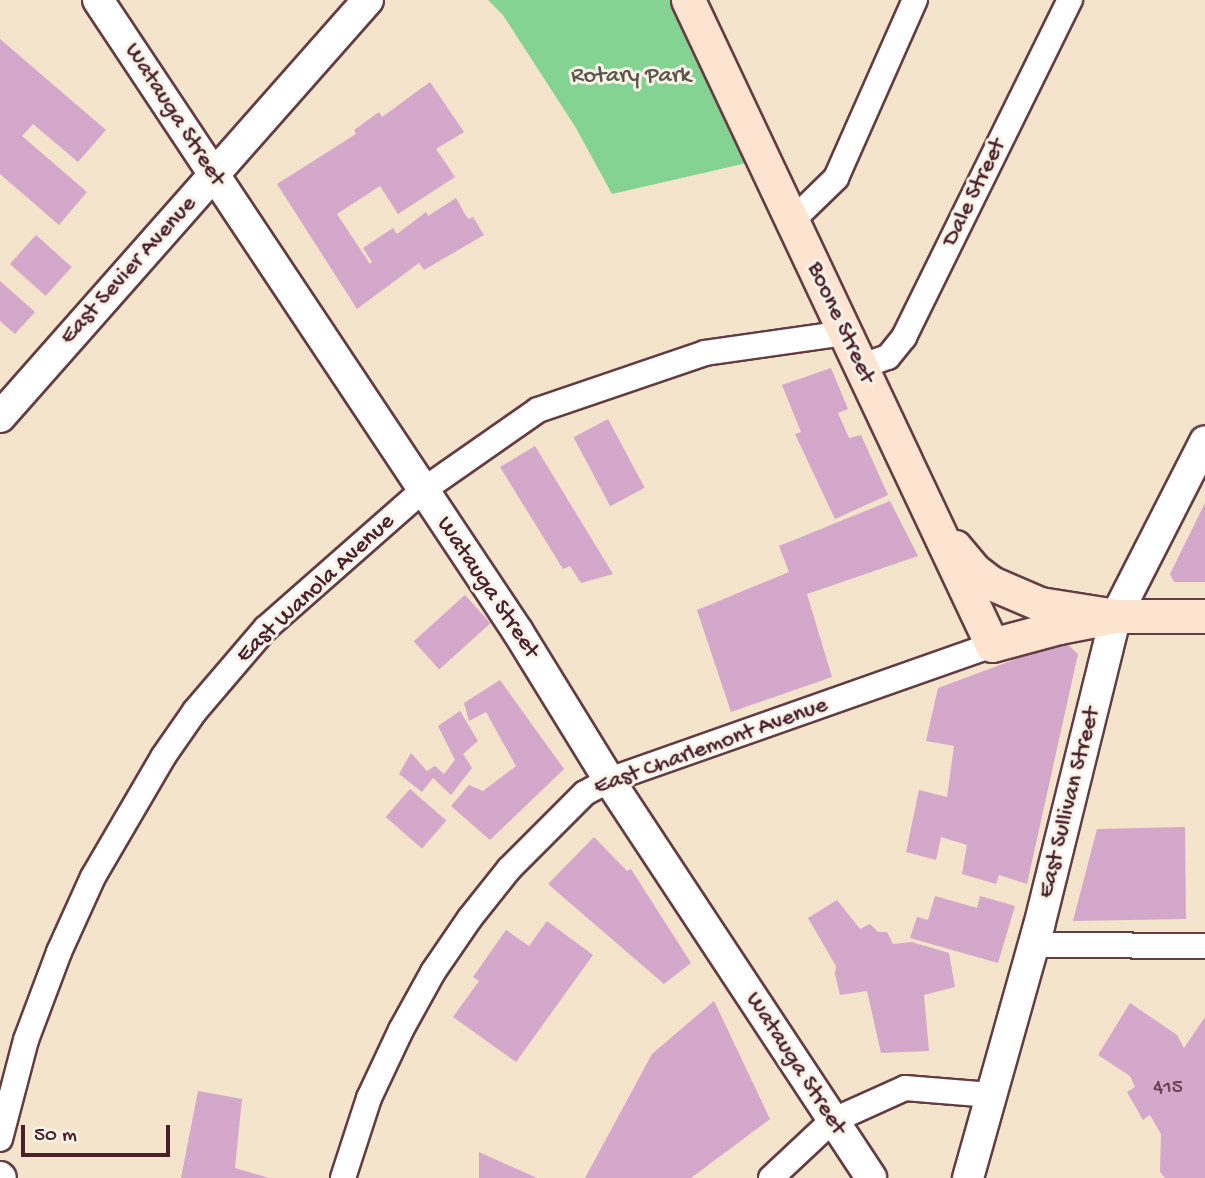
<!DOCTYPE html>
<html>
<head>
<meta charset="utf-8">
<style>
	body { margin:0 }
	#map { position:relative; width:1205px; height:1178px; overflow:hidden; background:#f3e4cb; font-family:"Gochi Hand",sans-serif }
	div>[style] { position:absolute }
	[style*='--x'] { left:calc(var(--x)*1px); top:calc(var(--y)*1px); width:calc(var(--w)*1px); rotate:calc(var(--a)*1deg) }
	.green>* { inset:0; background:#85d392 }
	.building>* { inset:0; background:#d4a8ca; transform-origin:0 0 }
	.roads { filter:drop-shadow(2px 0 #633d43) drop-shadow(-2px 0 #633d43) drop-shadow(0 2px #633d43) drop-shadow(0 -2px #633d43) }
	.minor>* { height:24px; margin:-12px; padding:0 12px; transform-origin:12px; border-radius:12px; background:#fff }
	.tertiary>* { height:30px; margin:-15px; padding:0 15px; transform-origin:15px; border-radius:15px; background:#fff }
	.secondary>* { height:33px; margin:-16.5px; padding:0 16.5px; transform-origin:16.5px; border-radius:16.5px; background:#fde4d0 }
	span { translate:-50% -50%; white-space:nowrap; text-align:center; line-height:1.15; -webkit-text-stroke:6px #f7f3e8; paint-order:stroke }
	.number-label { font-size:21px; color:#6c4153 }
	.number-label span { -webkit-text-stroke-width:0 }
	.park-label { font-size:24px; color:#5c554a }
	.street-label { font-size:24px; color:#4a1f2b }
	.scale { position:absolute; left:21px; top:1125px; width:149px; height:32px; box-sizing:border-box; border:4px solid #4a1f2b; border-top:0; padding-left:9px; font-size:21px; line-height:24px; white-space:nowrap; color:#4a1f2b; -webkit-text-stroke:5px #f7f3e8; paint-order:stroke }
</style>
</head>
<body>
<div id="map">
	<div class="green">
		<i style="clip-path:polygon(488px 0,676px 0,751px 162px,612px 194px,576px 128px,503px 15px)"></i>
	</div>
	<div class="building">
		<i style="clip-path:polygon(0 39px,106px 130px,78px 162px,33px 124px,22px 136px,87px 192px,59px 225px,0 174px)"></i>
		<i style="clip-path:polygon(430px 82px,464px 132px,436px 149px,455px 177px,398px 214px,380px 186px,337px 214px,370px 264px,372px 262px,363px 248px,393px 228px,397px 234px,426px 212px,428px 216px,456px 198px,466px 216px,469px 219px,473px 217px,484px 235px,424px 270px,419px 263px,357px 309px,277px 184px,356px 134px,354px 130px,379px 112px,382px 117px)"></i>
		<i style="left:36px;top:235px;width:48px;height:39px;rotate:42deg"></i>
		<i style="clip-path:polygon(0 281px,35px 312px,15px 334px,0 321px)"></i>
		<i style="clip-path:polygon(831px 368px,848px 409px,838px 413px,849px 438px,861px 435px,888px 495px,835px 519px,795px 434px,801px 432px,782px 385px)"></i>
		<i style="left:608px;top:419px;width:78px;height:39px;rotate:62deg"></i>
		<i style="clip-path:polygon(535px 446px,613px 574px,581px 583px,570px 566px,563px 569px,500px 467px)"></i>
		<i style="clip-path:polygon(890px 501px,918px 556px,807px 594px,832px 677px,731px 712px,697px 610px,789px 572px,779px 546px)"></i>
		<i style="clip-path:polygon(1205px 503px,1205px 582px,1174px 582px,1170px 574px)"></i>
		<i style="left:465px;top:595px;width:38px;height:69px;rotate:48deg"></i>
		<i style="clip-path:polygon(1064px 641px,1078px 654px,1027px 884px,999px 875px,996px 884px,962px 874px,967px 845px,941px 837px,936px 860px,906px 852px,919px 790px,947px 797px,954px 746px,926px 741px,938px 688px)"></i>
		<i style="clip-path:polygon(500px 680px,564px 769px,490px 840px,451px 806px,469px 785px,483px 791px,516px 766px,486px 712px,469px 721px,464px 703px)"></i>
		<i style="clip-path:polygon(460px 711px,478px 741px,463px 754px,472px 768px,451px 795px,433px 778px,422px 792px,399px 774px,411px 753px,427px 771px,435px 766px,444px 774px,455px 760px,438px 726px)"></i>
		<i style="left:410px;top:789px;width:48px;height:37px;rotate:41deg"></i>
		<i style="clip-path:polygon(1185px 827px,1186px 919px,1073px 921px,1097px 829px)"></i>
		<i style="clip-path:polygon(594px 837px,627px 871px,631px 869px,691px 963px,664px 984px,548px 884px)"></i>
		<i style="clip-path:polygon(935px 896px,977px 908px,980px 896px,1015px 906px,998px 963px,910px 938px,917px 917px,928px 920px)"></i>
		<i style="clip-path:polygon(837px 900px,860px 929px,870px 924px,878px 932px,887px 932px,893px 944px,912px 942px,949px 953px,955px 987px,924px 995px,929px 1051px,881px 1053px,867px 991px,840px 995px,835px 974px,836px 966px,808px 918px)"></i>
		<i style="clip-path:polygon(547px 921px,593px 955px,516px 1062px,453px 1017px,479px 981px,473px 977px,506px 930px,529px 946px)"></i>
		<i style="clip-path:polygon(714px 1001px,770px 1119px,691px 1178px,585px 1178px,652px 1054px)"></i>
		<i style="clip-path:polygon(1130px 1003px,1177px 1035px,1184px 1048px,1205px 1017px,1205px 1178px,1165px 1178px,1160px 1172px,1161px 1134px,1150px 1115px,1143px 1120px,1127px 1092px,1135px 1087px,1130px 1076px,1098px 1055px)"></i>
		<i style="clip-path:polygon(198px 1091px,242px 1099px,235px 1168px,269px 1178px,181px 1178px)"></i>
		<i style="clip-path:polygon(479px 1152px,537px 1178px,479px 1178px)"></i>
	</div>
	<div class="roads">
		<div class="minor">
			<i style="--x:794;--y:219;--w:59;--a:-44.3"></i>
			<i style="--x:836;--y:178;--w:195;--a:-66.1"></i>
			<i style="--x:860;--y:367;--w:30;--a:-20"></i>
			<i style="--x:888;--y:357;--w:26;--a:-51"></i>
			<i style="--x:904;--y:337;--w:376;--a:-63.8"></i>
			<i style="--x:1034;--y:945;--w:171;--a:0.3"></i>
			<i style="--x:0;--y:1139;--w:102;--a:-75.3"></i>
			<i style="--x:26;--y:1040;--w:94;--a:-69.4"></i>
			<i style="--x:59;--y:952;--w:82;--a:-65.6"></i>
			<i style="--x:93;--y:877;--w:139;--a:-59.7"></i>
			<i style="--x:163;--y:757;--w:56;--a:-55.2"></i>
			<i style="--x:195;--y:711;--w:109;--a:-49.5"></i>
			<i style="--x:266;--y:628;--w:208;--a:-41.3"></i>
			<i style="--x:422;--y:491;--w:141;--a:-34.9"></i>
			<i style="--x:538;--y:410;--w:176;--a:-18.8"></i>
			<i style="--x:705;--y:353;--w:141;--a:-8.1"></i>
			<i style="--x:343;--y:1178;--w:84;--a:-72"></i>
			<i style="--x:369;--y:1098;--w:75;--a:-64.8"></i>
			<i style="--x:401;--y:1030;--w:66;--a:-61.1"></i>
			<i style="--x:433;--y:972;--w:65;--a:-55.6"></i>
			<i style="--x:470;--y:918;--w:63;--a:-51.5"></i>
			<i style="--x:509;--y:869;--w:107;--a:-45"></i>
			<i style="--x:585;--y:793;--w:27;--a:-28"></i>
			<i style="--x:609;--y:780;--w:406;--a:-19.4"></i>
			<i style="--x:771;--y:1178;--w:83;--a:-43.1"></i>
			<i style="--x:832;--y:1121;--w:80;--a:-24.3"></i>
			<i style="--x:905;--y:1088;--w:86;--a:4.7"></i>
		</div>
		<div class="tertiary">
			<i style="--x:98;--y:0;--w:759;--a:56.39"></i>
			<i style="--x:518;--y:632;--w:174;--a:58.4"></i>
			<i style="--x:609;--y:780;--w:476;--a:56.6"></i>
			<i style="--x:0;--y:417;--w:556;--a:-48.57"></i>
			<i style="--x:0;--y:1177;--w:1;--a:45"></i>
			<i style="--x:968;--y:1178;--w:262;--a:-74.3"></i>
			<i style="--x:1039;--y:926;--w:319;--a:-76.1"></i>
			<i style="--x:1116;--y:616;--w:196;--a:-63"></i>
		</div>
		<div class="secondary">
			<i style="--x:688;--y:0;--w:713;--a:64.76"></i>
			<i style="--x:992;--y:645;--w:69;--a:-15"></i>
			<i style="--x:1059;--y:627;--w:58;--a:-10.9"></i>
			<i style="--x:955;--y:547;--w:30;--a:50"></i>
			<i style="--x:974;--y:570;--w:21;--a:37"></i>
			<i style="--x:991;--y:583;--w:53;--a:23.2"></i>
			<i style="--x:1040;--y:604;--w:77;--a:9"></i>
			<i style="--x:1116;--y:616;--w:89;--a:0"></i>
		</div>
	</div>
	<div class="number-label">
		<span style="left:1168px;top:1089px">415</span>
	</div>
	<div class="park-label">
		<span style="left:631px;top:77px">Rotary Park</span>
	</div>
	<div class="street-label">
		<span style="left:174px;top:115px;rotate:57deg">Watauga Street</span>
		<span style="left:975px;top:193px;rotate:-64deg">Dale Street</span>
		<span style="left:129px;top:271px;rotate:-48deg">East Sevier Avenue</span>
		<span style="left:840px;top:323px;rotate:65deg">Boone Street</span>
		<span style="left:487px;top:588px;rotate:56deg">Watauga Street</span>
		<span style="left:316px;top:589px;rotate:-43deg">East Wanola Avenue</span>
		<span style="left:711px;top:747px;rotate:-20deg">East Charlemont Avenue</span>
		<span style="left:1070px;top:803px;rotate:-76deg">East Sullivan Street</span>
		<span style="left:795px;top:1064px;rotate:57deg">Watauga Street</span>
	</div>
	<div class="scale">50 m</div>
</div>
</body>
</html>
